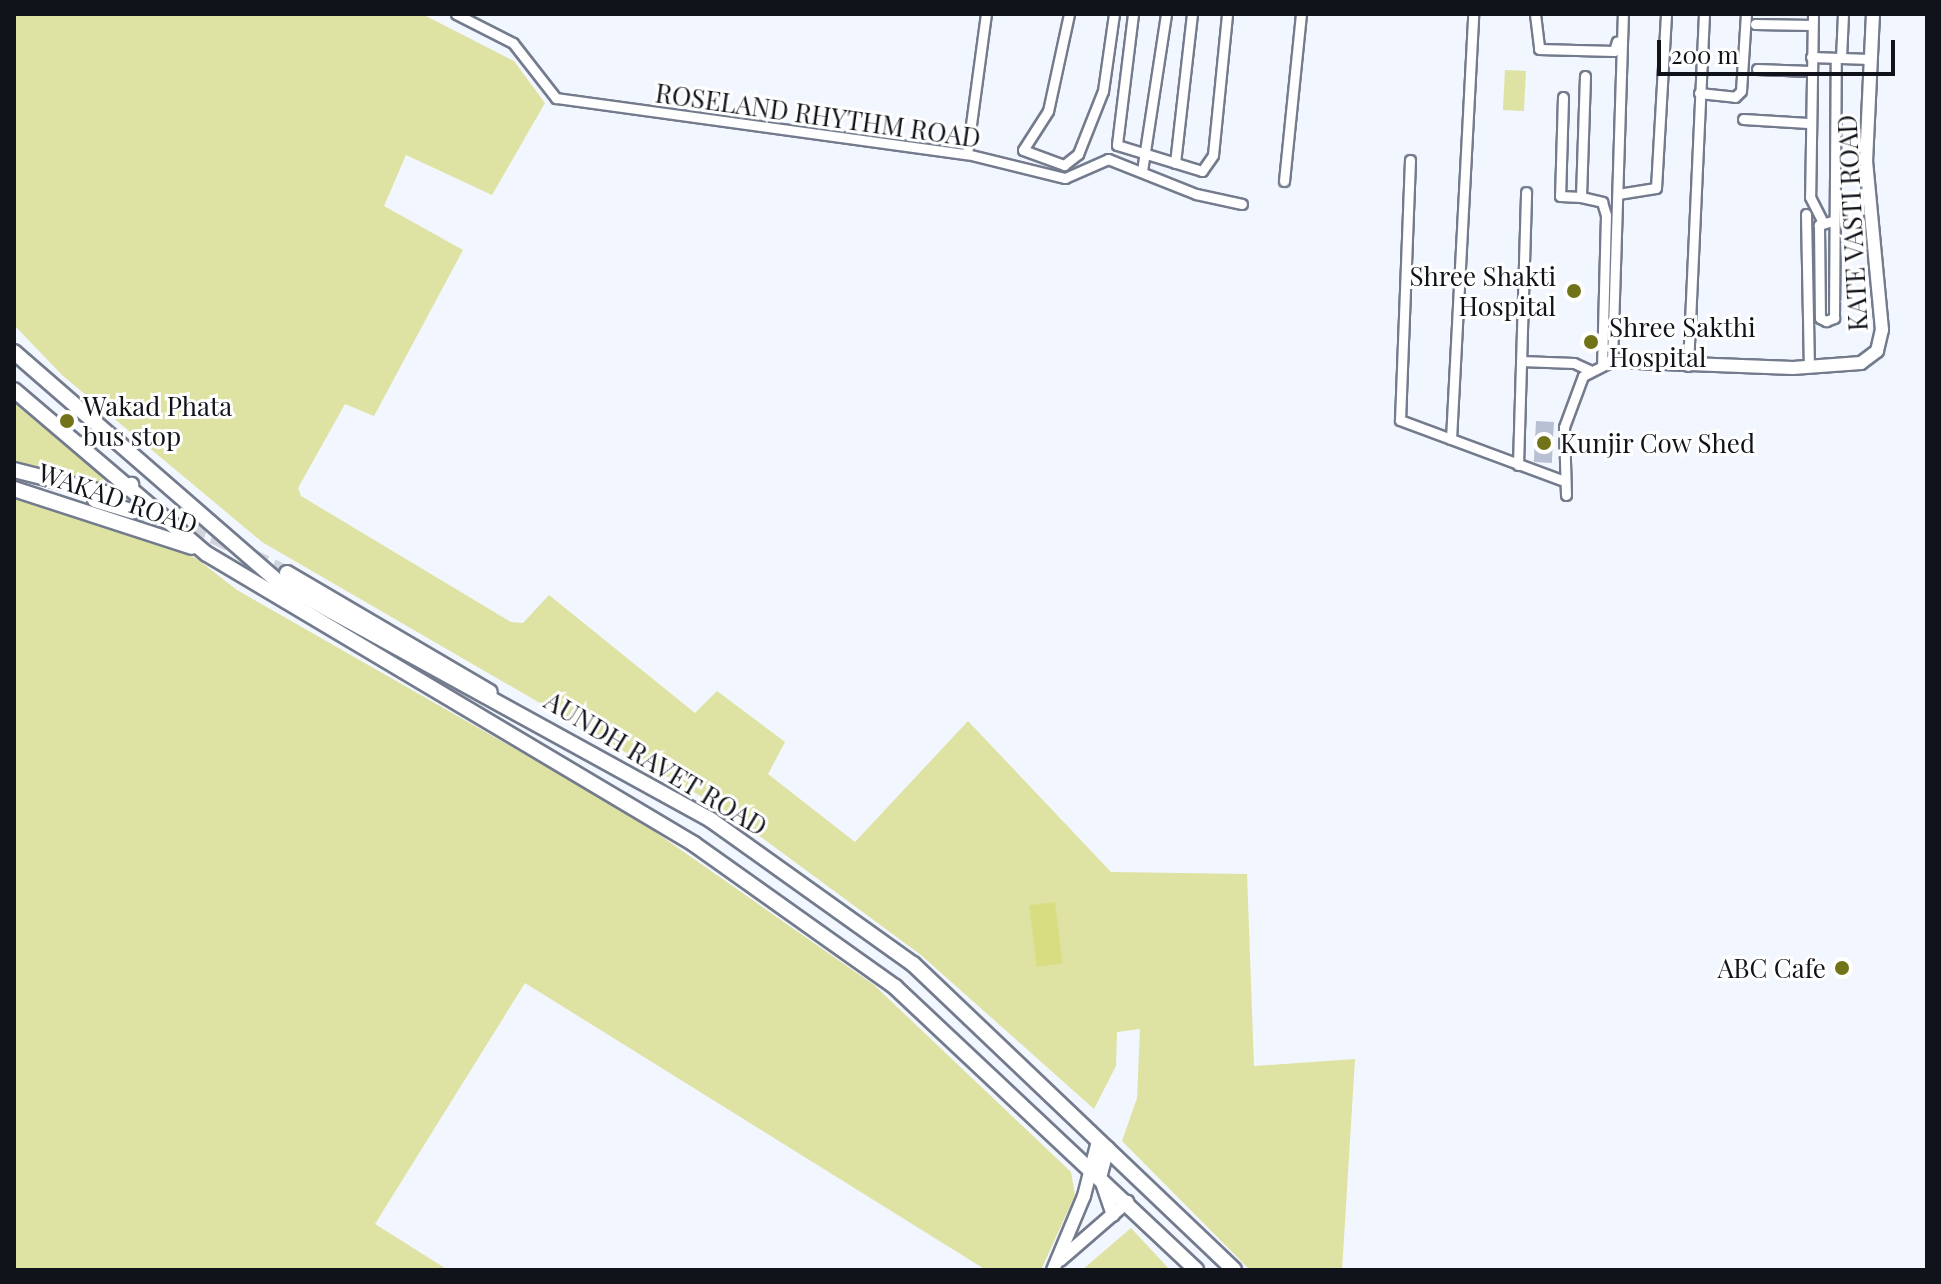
<!DOCTYPE html>
<html>
<head>
<meta charset="utf-8">
<style>
	body { margin:0 }
	#map { position:relative; width:1941px; height:1284px; overflow:hidden; background:#f2f6fe; font-family:"Playfair Display",serif }
	div>[style] { position:absolute }
	[style*='--x'] { left:calc(var(--x)*1px); top:calc(var(--y)*1px); width:calc(var(--w)*1px); rotate:calc(var(--a)*1deg) }
	.green>* { inset:0; background:#dee2a3; transform-origin:0 0 }
	.water>* { inset:0; background:#d9dd82; transform-origin:0 0 }
	.building>* { inset:0; background:#b8c0d4; transform-origin:0 0 }
	.primary-tunnel>* { height:14px; margin-top:-7px; transform-origin:0; background:repeating-linear-gradient(90deg,#d0d4dc 0 14px,transparent 0 21px) }
	.roads { filter:drop-shadow(2px 0 #737b8d) drop-shadow(-2px 0 #737b8d) drop-shadow(0 2px #737b8d) drop-shadow(0 -2px #737b8d) }
	.street>* { height:9px; margin:-4.5px; padding:0 4.5px; transform-origin:4.5px; border-radius:4.5px; background:#fff }
	.secondary>* { height:12px; margin:-6px; padding:0 6px; transform-origin:6px; border-radius:6px; background:#fff }
	.primary>* { height:14px; margin:-7px; padding:0 7px; transform-origin:7px; border-radius:7px; background:#fff }
	.dots>* { width:22px; height:22px; translate:-50% -50%; box-sizing:border-box; border:4px solid #fff; border-radius:50% }
	span { translate:-50% -50%; white-space:nowrap; text-align:center; line-height:1.15; -webkit-text-stroke:6px #fff; paint-order:stroke }
	.street-label { font-size:26px; color:#10131a }
	.poi-label { font-size:26px; color:#10131a }
	.right { translate:-100% -50%; text-align:right }
	.left { translate:0 -50%; text-align:left }
	.frame { position:absolute; inset:0; border:16px solid #10131a; pointer-events:none }
	.scale { position:absolute; left:1657px; top:40px; width:238px; height:36px; box-sizing:border-box; border:4px solid #10131a; border-top:0; padding-left:10px; font-size:24px; line-height:28px; white-space:nowrap; color:#10131a; -webkit-text-stroke:6px #fff; paint-order:stroke }
</style>
</head>
<body>
<div id="map">
	<div class="green">
		<i style="clip-path:polygon(14px 14px,422px 14px,514px 61px,545px 103px,492px 195px,406px 155px,384px 206px,463px 250px,374px 416px,345px 404px,298px 488px,301px 496px,511px 622px,523px 623px,549px 595px,695px 713px,717px 691px,785px 742px,768px 774px,855px 842px,968px 721px,1111px 872px,1247px 874px,1254px 1066px,1355px 1059px,1342px 1270px,1250px 1270px,1122px 1141px,1137px 1098px,1140px 1029px,1117px 1032px,1116px 1066px,1094px 1109px,921px 955px,723px 809px,262px 542px,62px 375px,14px 325px)"></i>
		<i style="left:1505px;top:70px;width:21px;height:40px;rotate:3deg"></i>
		<i style="clip-path:polygon(14px 403px,102px 476px,104px 486px,14px 465px)"></i>
		<i style="clip-path:polygon(14px 493px,168px 543px,197px 559px,237px 590px,631px 815px,874px 985px,1071px 1172px,1075px 1195px,1041px 1270px,986px 1270px,525px 983px,375px 1224px,448px 1270px,14px 1270px)"></i>
		<i style="clip-path:polygon(1131px 1228px,1170px 1270px,1082px 1270px)"></i>
	</div>
	<div class="water">
		<i style="left:1055px;top:902px;width:62px;height:26px;rotate:83deg"></i>
	</div>
	<div class="building">
		<i style="left:1536px;top:421px;width:18px;height:41px;rotate:3deg"></i>
	</div>
	<div class="primary-tunnel">
		<i style="--x:132;--y:511;--w:88;--a:17.8"></i>
		<i style="--x:216;--y:538;--w:79;--a:26.2"></i>
	</div>
	<div class="roads">
		<div class="street">
			<i style="--x:456;--y:14;--w:64;--a:27"></i>
			<i style="--x:513;--y:43;--w:70;--a:52"></i>
			<i style="--x:556;--y:98;--w:415;--a:7.8"></i>
			<i style="--x:967;--y:154;--w:101;--a:13.8"></i>
			<i style="--x:1065;--y:178;--w:47;--a:-23.8"></i>
			<i style="--x:1108;--y:159;--w:95;--a:21.7"></i>
			<i style="--x:1196;--y:194;--w:47;--a:12.3"></i>
			<i style="--x:1069;--y:14;--w:99;--a:102.2"></i>
			<i style="--x:1048;--y:111;--w:46;--a:122.7"></i>
			<i style="--x:1023;--y:150;--w:44;--a:20.1"></i>
			<i style="--x:1064;--y:165;--w:18;--a:-38"></i>
			<i style="--x:1078;--y:154;--w:68;--a:-68.4"></i>
			<i style="--x:1103;--y:91;--w:78;--a:-81.9"></i>
			<i style="--x:1133;--y:14;--w:132;--a:97"></i>
			<i style="--x:1117;--y:145;--w:89;--a:17"></i>
			<i style="--x:1202;--y:171;--w:19;--a:-55"></i>
			<i style="--x:1213;--y:155;--w:142;--a:-84.3"></i>
			<i style="--x:1535;--y:14;--w:35;--a:83"></i>
			<i style="--x:1539;--y:49;--w:75;--a:1.5"></i>
			<i style="--x:1614;--y:51;--w:10;--a:-73"></i>
			<i style="--x:1813;--y:14;--w:183;--a:90.9"></i>
			<i style="--x:1810;--y:197;--w:27;--a:63"></i>
			<i style="--x:1755;--y:24;--w:57;--a:1"></i>
			<i style="--x:1811;--y:57;--w:59;--a:1.9"></i>
			<i style="--x:1841;--y:58;--w:44;--a:-87.4"></i>
			<i style="--x:1757;--y:69;--w:53;--a:2.2"></i>
			<i style="--x:1585;--y:76;--w:121;--a:91.9"></i>
			<i style="--x:1581;--y:197;--w:22;--a:13"></i>
			<i style="--x:1602;--y:202;--w:14;--a:73"></i>
			<i style="--x:1606;--y:215;--w:149;--a:91.5"></i>
			<i style="--x:1699;--y:93;--w:36;--a:6"></i>
			<i style="--x:1735;--y:97;--w:8;--a:-45"></i>
			<i style="--x:1741;--y:91;--w:77;--a:-86.3"></i>
			<i style="--x:1563;--y:97;--w:99;--a:91.7"></i>
			<i style="--x:1560;--y:196;--w:21;--a:3"></i>
			<i style="--x:1743;--y:119;--w:65;--a:3.5"></i>
			<i style="--x:967;--y:154;--w:141;--a:-82.3"></i>
			<i style="--x:1410;--y:160;--w:260;--a:92.2"></i>
			<i style="--x:1400;--y:420;--w:175;--a:20.4"></i>
			<i style="--x:1175;--y:163;--w:150;--a:-83.5"></i>
			<i style="--x:1142;--y:171;--w:159;--a:-81.3"></i>
			<i style="--x:1284;--y:181;--w:168;--a:-84.2"></i>
			<i style="--x:1618;--y:194;--w:38;--a:-9"></i>
			<i style="--x:1656;--y:188;--w:174;--a:-86.7"></i>
			<i style="--x:1806;--y:214;--w:153;--a:88.9"></i>
			<i style="--x:1832;--y:221;--w:14;--a:163"></i>
			<i style="--x:1819;--y:225;--w:93;--a:89.4"></i>
			<i style="--x:1820;--y:318;--w:7;--a:27"></i>
			<i style="--x:1826;--y:321;--w:9;--a:-21"></i>
			<i style="--x:1834;--y:318;--w:260;--a:-89.6"></i>
			<i style="--x:1521;--y:361;--w:53;--a:2.2"></i>
			<i style="--x:1574;--y:363;--w:17;--a:25"></i>
			<i style="--x:1688;--y:366;--w:352;--a:-87.4"></i>
			<i style="--x:1451;--y:439;--w:426;--a:-87"></i>
			<i style="--x:1518;--y:465;--w:273;--a:-88.3"></i>
			<i style="--x:1566;--y:495;--w:68;--a:-91.7"></i>
			<i style="--x:1564;--y:427;--w:54;--a:-69.6"></i>
			<i style="--x:1583;--y:376;--w:33;--a:-27"></i>
			<i style="--x:1612;--y:361;--w:347;--a:-88.2"></i>
		</div>
		<div class="secondary">
			<i style="--x:1612;--y:361;--w:181;--a:2.2"></i>
			<i style="--x:1793;--y:368;--w:68;--a:-4.2"></i>
			<i style="--x:1861;--y:363;--w:20;--a:-37"></i>
			<i style="--x:1877;--y:351;--w:22;--a:-77"></i>
			<i style="--x:1882;--y:330;--w:169;--a:-95.4"></i>
			<i style="--x:1866;--y:162;--w:148;--a:-87.3"></i>
			<i style="--x:1108;--y:1148;--w:30;--a:105"></i>
			<i style="--x:1100;--y:1177;--w:40;--a:71.1"></i>
			<i style="--x:1060;--y:1260;--w:89;--a:-40.9"></i>
			<i style="--x:1053;--y:1270;--w:80;--a:-67.3"></i>
			<i style="--x:1084;--y:1196;--w:57;--a:-75.7"></i>
		</div>
		<div class="primary">
			<i style="--x:14;--y:352;--w:352;--a:41"></i>
			<i style="--x:280;--y:583;--w:492;--a:28.8"></i>
			<i style="--x:711;--y:820;--w:248;--a:35.5"></i>
			<i style="--x:913;--y:964;--w:443;--a:43.6"></i>
			<i style="--x:14;--y:390;--w:253;--a:40.4"></i>
			<i style="--x:207;--y:554;--w:567;--a:30.77"></i>
			<i style="--x:694;--y:844;--w:247;--a:35.4"></i>
			<i style="--x:895;--y:987;--w:413;--a:43.2"></i>
			<i style="--x:14;--y:470;--w:102;--a:14.2"></i>
			<i style="--x:113;--y:495;--w:21;--a:-29"></i>
			<i style="--x:14;--y:489;--w:187;--a:18"></i>
			<i style="--x:95;--y:500;--w:39;--a:17"></i>
			<i style="--x:287;--y:573;--w:235;--a:30.4"></i>
		</div>
	</div>
	<div class="dots">
		<i style="left:1574px;top:291px;background:#707318"></i>
		<i style="left:1591px;top:342px;background:#707318"></i>
		<i style="left:67px;top:421px;background:#707318"></i>
		<i style="left:1544px;top:443px;background:#707318"></i>
		<i style="left:1842px;top:968px;background:#707318"></i>
	</div>
	<div class="street-label">
		<span style="left:818px;top:115px;rotate:8deg">ROSELAND RHYTHM ROAD</span>
		<span style="left:1852px;top:223px;rotate:-93deg">KATE VASTI ROAD</span>
		<span style="left:118px;top:498px;rotate:19deg">WAKAD ROAD</span>
		<span style="left:656px;top:763px;rotate:31deg">AUNDH RAVET ROAD</span>
	</div>
	<div class="poi-label">
		<span class="right" style="left:1556px;top:291px">Shree Shakti<br>Hospital</span>
		<span class="left" style="left:1609px;top:342px">Shree Sakthi<br>Hospital</span>
		<span class="left" style="left:83px;top:421px">Wakad Phata<br>bus stop</span>
		<span class="left" style="left:1560px;top:443px">Kunjir Cow Shed</span>
		<span class="right" style="left:1826px;top:968px">ABC Cafe</span>
	</div>
	<div class="frame"></div>
	<div class="scale">200 m</div>
</div>
</body>
</html>
